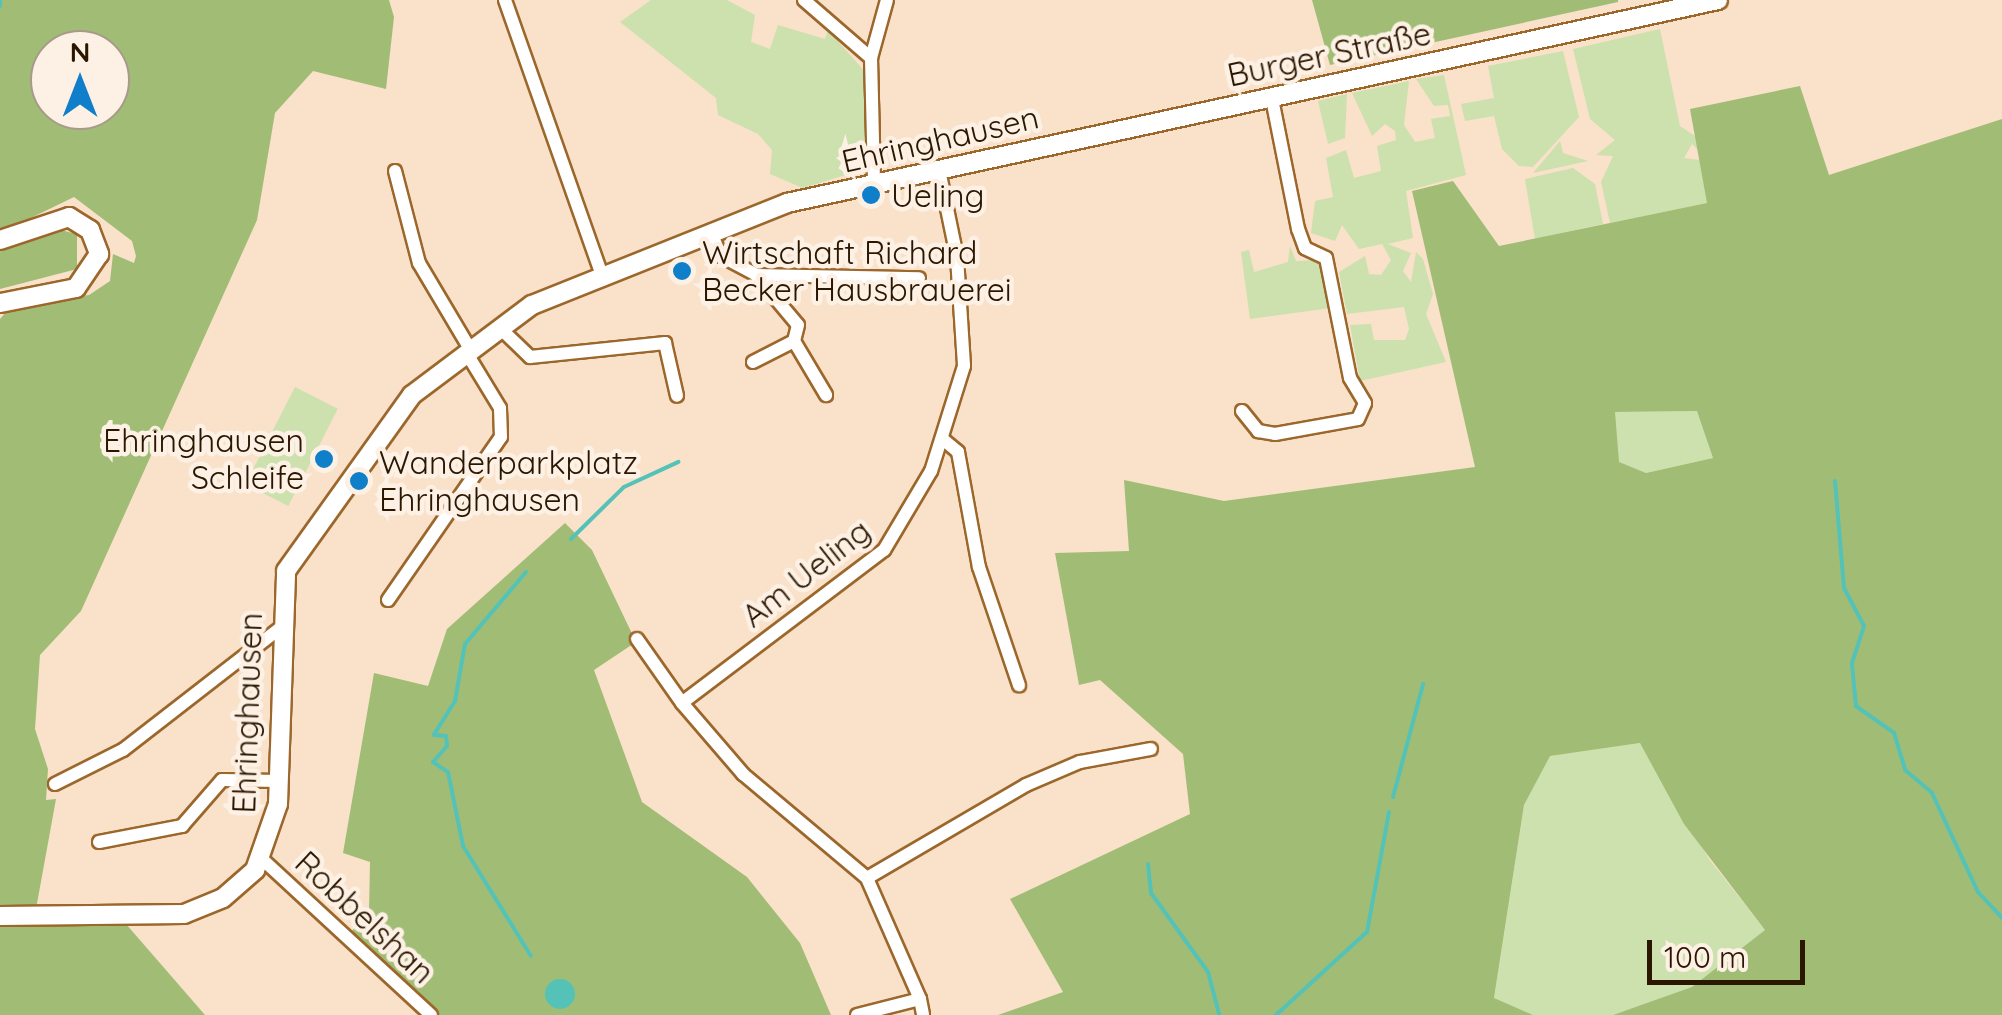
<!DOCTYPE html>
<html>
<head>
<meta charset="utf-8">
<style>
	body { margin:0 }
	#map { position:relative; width:2002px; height:1015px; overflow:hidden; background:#f9e1ca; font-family:Quicksand,sans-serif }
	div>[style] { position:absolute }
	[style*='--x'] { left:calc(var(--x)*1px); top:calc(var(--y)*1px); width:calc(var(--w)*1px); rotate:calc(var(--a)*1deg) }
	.green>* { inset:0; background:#cce1ad; transform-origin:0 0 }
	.forest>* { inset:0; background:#a1bd75 }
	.water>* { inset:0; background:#54c2b7 }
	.round { border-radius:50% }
	.stream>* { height:4px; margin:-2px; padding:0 2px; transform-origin:2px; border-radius:2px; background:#54c2b7 }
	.roads { filter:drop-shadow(2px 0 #9c672b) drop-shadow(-2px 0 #9c672b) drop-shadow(0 2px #9c672b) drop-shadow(0 -2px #9c672b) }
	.minor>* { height:12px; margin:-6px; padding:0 6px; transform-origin:6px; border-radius:6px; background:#fff }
	.secondary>* { height:18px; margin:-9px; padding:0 9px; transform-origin:9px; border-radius:9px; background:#fff }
	.dots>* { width:28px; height:28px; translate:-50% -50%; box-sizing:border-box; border:5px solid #fdf1e5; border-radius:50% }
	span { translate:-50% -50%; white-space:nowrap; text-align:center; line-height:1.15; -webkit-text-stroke:9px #fdf1e5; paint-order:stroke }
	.street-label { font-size:32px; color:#2b1600 }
	.poi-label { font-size:32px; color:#2b1600 }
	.left { translate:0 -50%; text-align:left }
	.right { translate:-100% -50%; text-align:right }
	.north { position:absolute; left:30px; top:30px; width:100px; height:100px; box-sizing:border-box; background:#fdf1e5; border:2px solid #a99989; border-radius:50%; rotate:0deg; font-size:28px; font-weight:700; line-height:40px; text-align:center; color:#2b1600 }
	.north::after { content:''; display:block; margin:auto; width:35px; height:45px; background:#107fc9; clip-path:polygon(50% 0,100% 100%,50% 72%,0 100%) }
	.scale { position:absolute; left:1647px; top:940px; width:158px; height:45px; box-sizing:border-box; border:5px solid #2b1600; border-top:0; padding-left:12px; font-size:30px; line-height:35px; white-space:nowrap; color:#2b1600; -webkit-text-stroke:8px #fdf1e5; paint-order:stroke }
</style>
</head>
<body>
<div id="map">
	<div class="green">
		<i style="clip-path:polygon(651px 0,727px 0,755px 15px,751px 42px,770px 49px,778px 25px,825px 39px,828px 30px,867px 74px,868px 168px,803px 188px,770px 174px,772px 150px,758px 134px,718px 115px,716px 98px,620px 22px)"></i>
		<i style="clip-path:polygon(1660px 29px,1680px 126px,1695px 136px,1698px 150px,1692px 144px,1684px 158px,1700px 160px,1708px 203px,1610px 223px,1601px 182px,1613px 156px,1596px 155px,1615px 140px,1590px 119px,1573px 49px)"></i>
		<i style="clip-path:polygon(1563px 51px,1579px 117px,1533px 167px,1519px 166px,1502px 149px,1494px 116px,1465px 121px,1461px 104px,1494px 98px,1488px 66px)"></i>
		<i style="clip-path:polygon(1444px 75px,1466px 175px,1406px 191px,1413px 238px,1388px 244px,1411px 253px,1403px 271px,1411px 282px,1416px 252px,1423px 259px,1433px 294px,1426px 314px,1446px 362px,1360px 381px,1350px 325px,1371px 324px,1374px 340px,1405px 340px,1409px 329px,1404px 307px,1347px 314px,1339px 272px,1365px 256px,1369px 274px,1381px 275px,1391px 260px,1382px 244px,1359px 249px,1342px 225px,1335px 241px,1311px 233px,1315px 201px,1333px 197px,1326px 158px,1346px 150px,1354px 178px,1381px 171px,1377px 146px,1396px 140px,1395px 131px,1385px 124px,1372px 136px,1352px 93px,1409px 81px,1404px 125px,1415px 142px,1435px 138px,1431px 119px,1450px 116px,1448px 105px,1434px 106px,1416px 79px)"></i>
		<i style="clip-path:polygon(1347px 94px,1345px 138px,1328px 144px,1318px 101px)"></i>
		<i style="clip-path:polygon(1560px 141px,1563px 153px,1588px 161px,1533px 173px)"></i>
		<i style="clip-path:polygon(1573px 168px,1595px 184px,1603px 224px,1535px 239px,1525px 179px)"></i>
		<i style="clip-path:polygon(1290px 246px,1296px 261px,1319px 260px,1331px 308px,1250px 319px,1241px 252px,1249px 250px,1254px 272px,1288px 262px)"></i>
		<i style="left:295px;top:387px;width:48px;height:109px;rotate:27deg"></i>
		<i style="clip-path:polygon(1698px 411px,1713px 458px,1646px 473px,1618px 462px,1614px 412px)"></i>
		<i style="clip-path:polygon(1641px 743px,1709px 859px,1765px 930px,1692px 988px,1613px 1015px,1533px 1015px,1494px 999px,1524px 805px,1549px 756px)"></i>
	</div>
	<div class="forest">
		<i style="clip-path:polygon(evenodd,0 0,389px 0,394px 17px,386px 89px,313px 71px,275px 113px,257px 220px,81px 611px,40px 655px,35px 729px,48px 769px,46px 800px,56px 799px,36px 909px,0 910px,0 319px,13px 304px,89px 295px,110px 281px,113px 254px,134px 263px,136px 256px,132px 241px,74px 197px,0 233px,0 0,50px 50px,110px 50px,110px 110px,50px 110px,50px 50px)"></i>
		<i style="clip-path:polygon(1312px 0,1618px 0,1618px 2px,1330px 65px)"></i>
		<i style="clip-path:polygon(evenodd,1800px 86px,1829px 175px,2002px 119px,2002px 1015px,1613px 1015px,1692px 987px,1765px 930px,1684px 824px,1640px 743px,1550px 756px,1524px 805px,1494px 998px,1533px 1015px,998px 1015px,1063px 992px,1010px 899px,1190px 814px,1183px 754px,1100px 680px,1079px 685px,1055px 553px,1129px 551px,1124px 480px,1224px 501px,1475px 467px,1412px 191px,1453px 181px,1499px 246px,1707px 203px,1690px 109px,1800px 86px,1697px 411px,1713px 458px,1646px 473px,1619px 462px,1615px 412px,1697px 411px)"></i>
		<i style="clip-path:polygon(48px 227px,77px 234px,77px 269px,0 289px,0 251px)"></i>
		<i style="clip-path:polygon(565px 523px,592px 550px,636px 642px,594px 670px,642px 802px,747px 877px,800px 943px,831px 1015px,435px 1015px,350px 933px,369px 912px,370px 862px,343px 853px,374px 673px,428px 686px,447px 629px)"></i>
		<i style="clip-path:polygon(60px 922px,126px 924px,205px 1015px,0 1015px,0 923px)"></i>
	</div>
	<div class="water">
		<i class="round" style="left:545px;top:979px;width:30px;height:30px"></i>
	</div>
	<div class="stream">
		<i style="--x:0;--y:6;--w:6;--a:-90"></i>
		<i style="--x:1835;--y:481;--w:107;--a:85.2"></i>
		<i style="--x:1844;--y:588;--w:43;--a:62.2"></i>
		<i style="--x:1864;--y:626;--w:40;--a:108"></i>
		<i style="--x:1852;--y:664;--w:42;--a:84.6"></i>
		<i style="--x:1856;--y:706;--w:47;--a:35.4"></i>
		<i style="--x:1894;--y:733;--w:39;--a:73"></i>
		<i style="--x:1905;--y:770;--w:35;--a:40"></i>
		<i style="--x:1932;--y:793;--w:109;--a:65.1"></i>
		<i style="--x:1978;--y:892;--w:35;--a:47"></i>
		<i style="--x:571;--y:539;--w:74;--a:-44.5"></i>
		<i style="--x:624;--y:487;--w:60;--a:-24.8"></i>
		<i style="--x:526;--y:572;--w:94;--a:130.3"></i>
		<i style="--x:465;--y:644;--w:58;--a:100"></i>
		<i style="--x:455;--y:701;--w:40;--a:122"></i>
		<i style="--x:434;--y:735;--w:12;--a:5"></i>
		<i style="--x:446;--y:736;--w:10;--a:84"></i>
		<i style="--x:447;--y:746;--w:21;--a:131"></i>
		<i style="--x:433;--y:762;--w:18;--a:34"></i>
		<i style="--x:448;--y:772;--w:76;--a:78.5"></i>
		<i style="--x:463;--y:846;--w:129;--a:58.3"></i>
		<i style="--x:1393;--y:797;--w:117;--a:-75.1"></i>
		<i style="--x:1148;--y:864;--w:29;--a:84"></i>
		<i style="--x:1151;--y:893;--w:97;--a:54.2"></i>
		<i style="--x:1208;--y:972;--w:43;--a:75.3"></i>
		<i style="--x:1276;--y:1015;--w:123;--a:-42.4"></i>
		<i style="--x:1367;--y:932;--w:122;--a:-79.6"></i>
	</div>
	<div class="roads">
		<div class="minor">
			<i style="--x:505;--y:0;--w:295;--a:70.6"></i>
			<i style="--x:804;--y:0;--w:89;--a:40.9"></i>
			<i style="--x:871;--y:58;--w:127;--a:88.6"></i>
			<i style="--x:871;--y:58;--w:60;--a:-74.6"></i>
			<i style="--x:939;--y:170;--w:89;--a:78.3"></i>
			<i style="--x:957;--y:257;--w:109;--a:86.3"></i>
			<i style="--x:964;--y:366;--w:110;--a:107.4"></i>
			<i style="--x:931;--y:471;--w:92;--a:120.7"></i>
			<i style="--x:884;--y:550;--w:253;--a:142.9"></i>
			<i style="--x:682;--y:703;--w:94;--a:49.3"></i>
			<i style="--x:743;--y:774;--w:162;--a:40"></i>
			<i style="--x:867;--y:878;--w:184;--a:-30.3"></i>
			<i style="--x:1026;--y:785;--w:59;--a:-23.1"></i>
			<i style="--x:1080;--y:762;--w:72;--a:-10.4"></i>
			<i style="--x:395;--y:171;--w:95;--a:75.4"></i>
			<i style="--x:419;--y:263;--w:100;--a:59.3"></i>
			<i style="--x:712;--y:235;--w:23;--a:67"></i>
			<i style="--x:721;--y:256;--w:40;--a:28"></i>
			<i style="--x:756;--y:275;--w:163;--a:1.1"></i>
			<i style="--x:756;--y:275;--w:65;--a:50"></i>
			<i style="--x:798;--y:325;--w:16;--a:104"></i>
			<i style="--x:794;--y:341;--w:63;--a:59.3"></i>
			<i style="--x:500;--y:328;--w:42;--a:44"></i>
			<i style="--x:530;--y:357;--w:136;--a:-5.9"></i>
			<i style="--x:665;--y:343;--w:54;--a:77.2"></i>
			<i style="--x:753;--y:362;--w:46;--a:-27.1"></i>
			<i style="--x:1242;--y:411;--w:26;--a:51"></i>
			<i style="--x:1258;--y:431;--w:17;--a:10"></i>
			<i style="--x:1275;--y:434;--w:84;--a:-10.2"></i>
			<i style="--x:1358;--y:419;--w:17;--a:-66"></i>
			<i style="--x:1365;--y:403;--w:29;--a:-121"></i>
			<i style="--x:1350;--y:378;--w:122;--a:-101.3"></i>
			<i style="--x:1326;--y:258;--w:23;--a:-155"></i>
			<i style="--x:1305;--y:248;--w:20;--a:-110"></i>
			<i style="--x:1298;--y:229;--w:133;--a:-101.3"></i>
			<i style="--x:945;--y:441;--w:17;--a:40"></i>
			<i style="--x:958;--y:452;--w:117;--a:79.7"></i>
			<i style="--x:979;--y:567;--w:125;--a:71.3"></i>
			<i style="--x:388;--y:600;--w:198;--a:-55.3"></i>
			<i style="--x:501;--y:437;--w:29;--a:-92"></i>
			<i style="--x:500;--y:408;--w:66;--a:-121.3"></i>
			<i style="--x:637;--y:639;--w:78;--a:54.9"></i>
			<i style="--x:55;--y:784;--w:76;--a:-26.6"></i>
			<i style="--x:123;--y:750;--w:199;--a:-37.8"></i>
			<i style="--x:99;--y:842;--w:85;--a:-10.9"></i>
			<i style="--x:182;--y:826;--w:61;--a:-49"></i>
			<i style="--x:222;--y:780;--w:57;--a:1"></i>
			<i style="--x:262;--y:859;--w:230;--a:42.7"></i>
			<i style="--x:920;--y:999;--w:16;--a:79"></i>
			<i style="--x:857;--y:1015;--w:65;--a:-14.3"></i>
			<i style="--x:920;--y:999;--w:132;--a:-113.7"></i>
		</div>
		<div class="secondary">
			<i style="--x:0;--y:240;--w:73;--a:-18.4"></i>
			<i style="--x:69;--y:217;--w:25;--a:32"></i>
			<i style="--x:90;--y:230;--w:26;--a:69"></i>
			<i style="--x:99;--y:254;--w:41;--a:124.1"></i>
			<i style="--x:76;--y:288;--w:77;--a:168.8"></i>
			<i style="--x:0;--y:916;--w:184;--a:-0.6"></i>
			<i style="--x:184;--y:914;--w:42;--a:-22.3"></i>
			<i style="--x:223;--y:898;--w:43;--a:-41.2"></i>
			<i style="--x:255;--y:870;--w:70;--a:-70.8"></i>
			<i style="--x:278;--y:804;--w:233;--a:-88"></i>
			<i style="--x:286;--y:571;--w:216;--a:-54.4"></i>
			<i style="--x:412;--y:395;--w:150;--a:-36.9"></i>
			<i style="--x:532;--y:305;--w:275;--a:-21.8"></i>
			<i style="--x:787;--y:203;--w:953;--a:-12.3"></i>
		</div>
	</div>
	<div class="dots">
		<i style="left:871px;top:195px;background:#107fc9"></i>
		<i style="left:682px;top:271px;background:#107fc9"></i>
		<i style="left:324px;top:459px;background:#107fc9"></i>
		<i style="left:359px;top:481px;background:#107fc9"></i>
	</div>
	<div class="street-label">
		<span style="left:1329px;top:54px;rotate:-12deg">Burger Straße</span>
		<span style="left:940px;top:139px;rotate:-13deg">Ehringhausen</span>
		<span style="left:806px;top:573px;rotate:-38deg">Am Ueling</span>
		<span style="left:247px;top:713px;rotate:-88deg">Ehringhausen</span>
		<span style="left:365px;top:917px;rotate:43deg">Robbelshan</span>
	</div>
	<div class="poi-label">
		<span class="left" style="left:891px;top:195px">Ueling</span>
		<span class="left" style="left:702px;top:271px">Wirtschaft Richard<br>Becker Hausbrauerei</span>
		<span class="right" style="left:304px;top:459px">Ehringhausen<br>Schleife</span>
		<span class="left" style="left:379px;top:481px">Wanderparkplatz<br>Ehringhausen</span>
	</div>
	<div class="north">N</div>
	<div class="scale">100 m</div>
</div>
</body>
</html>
